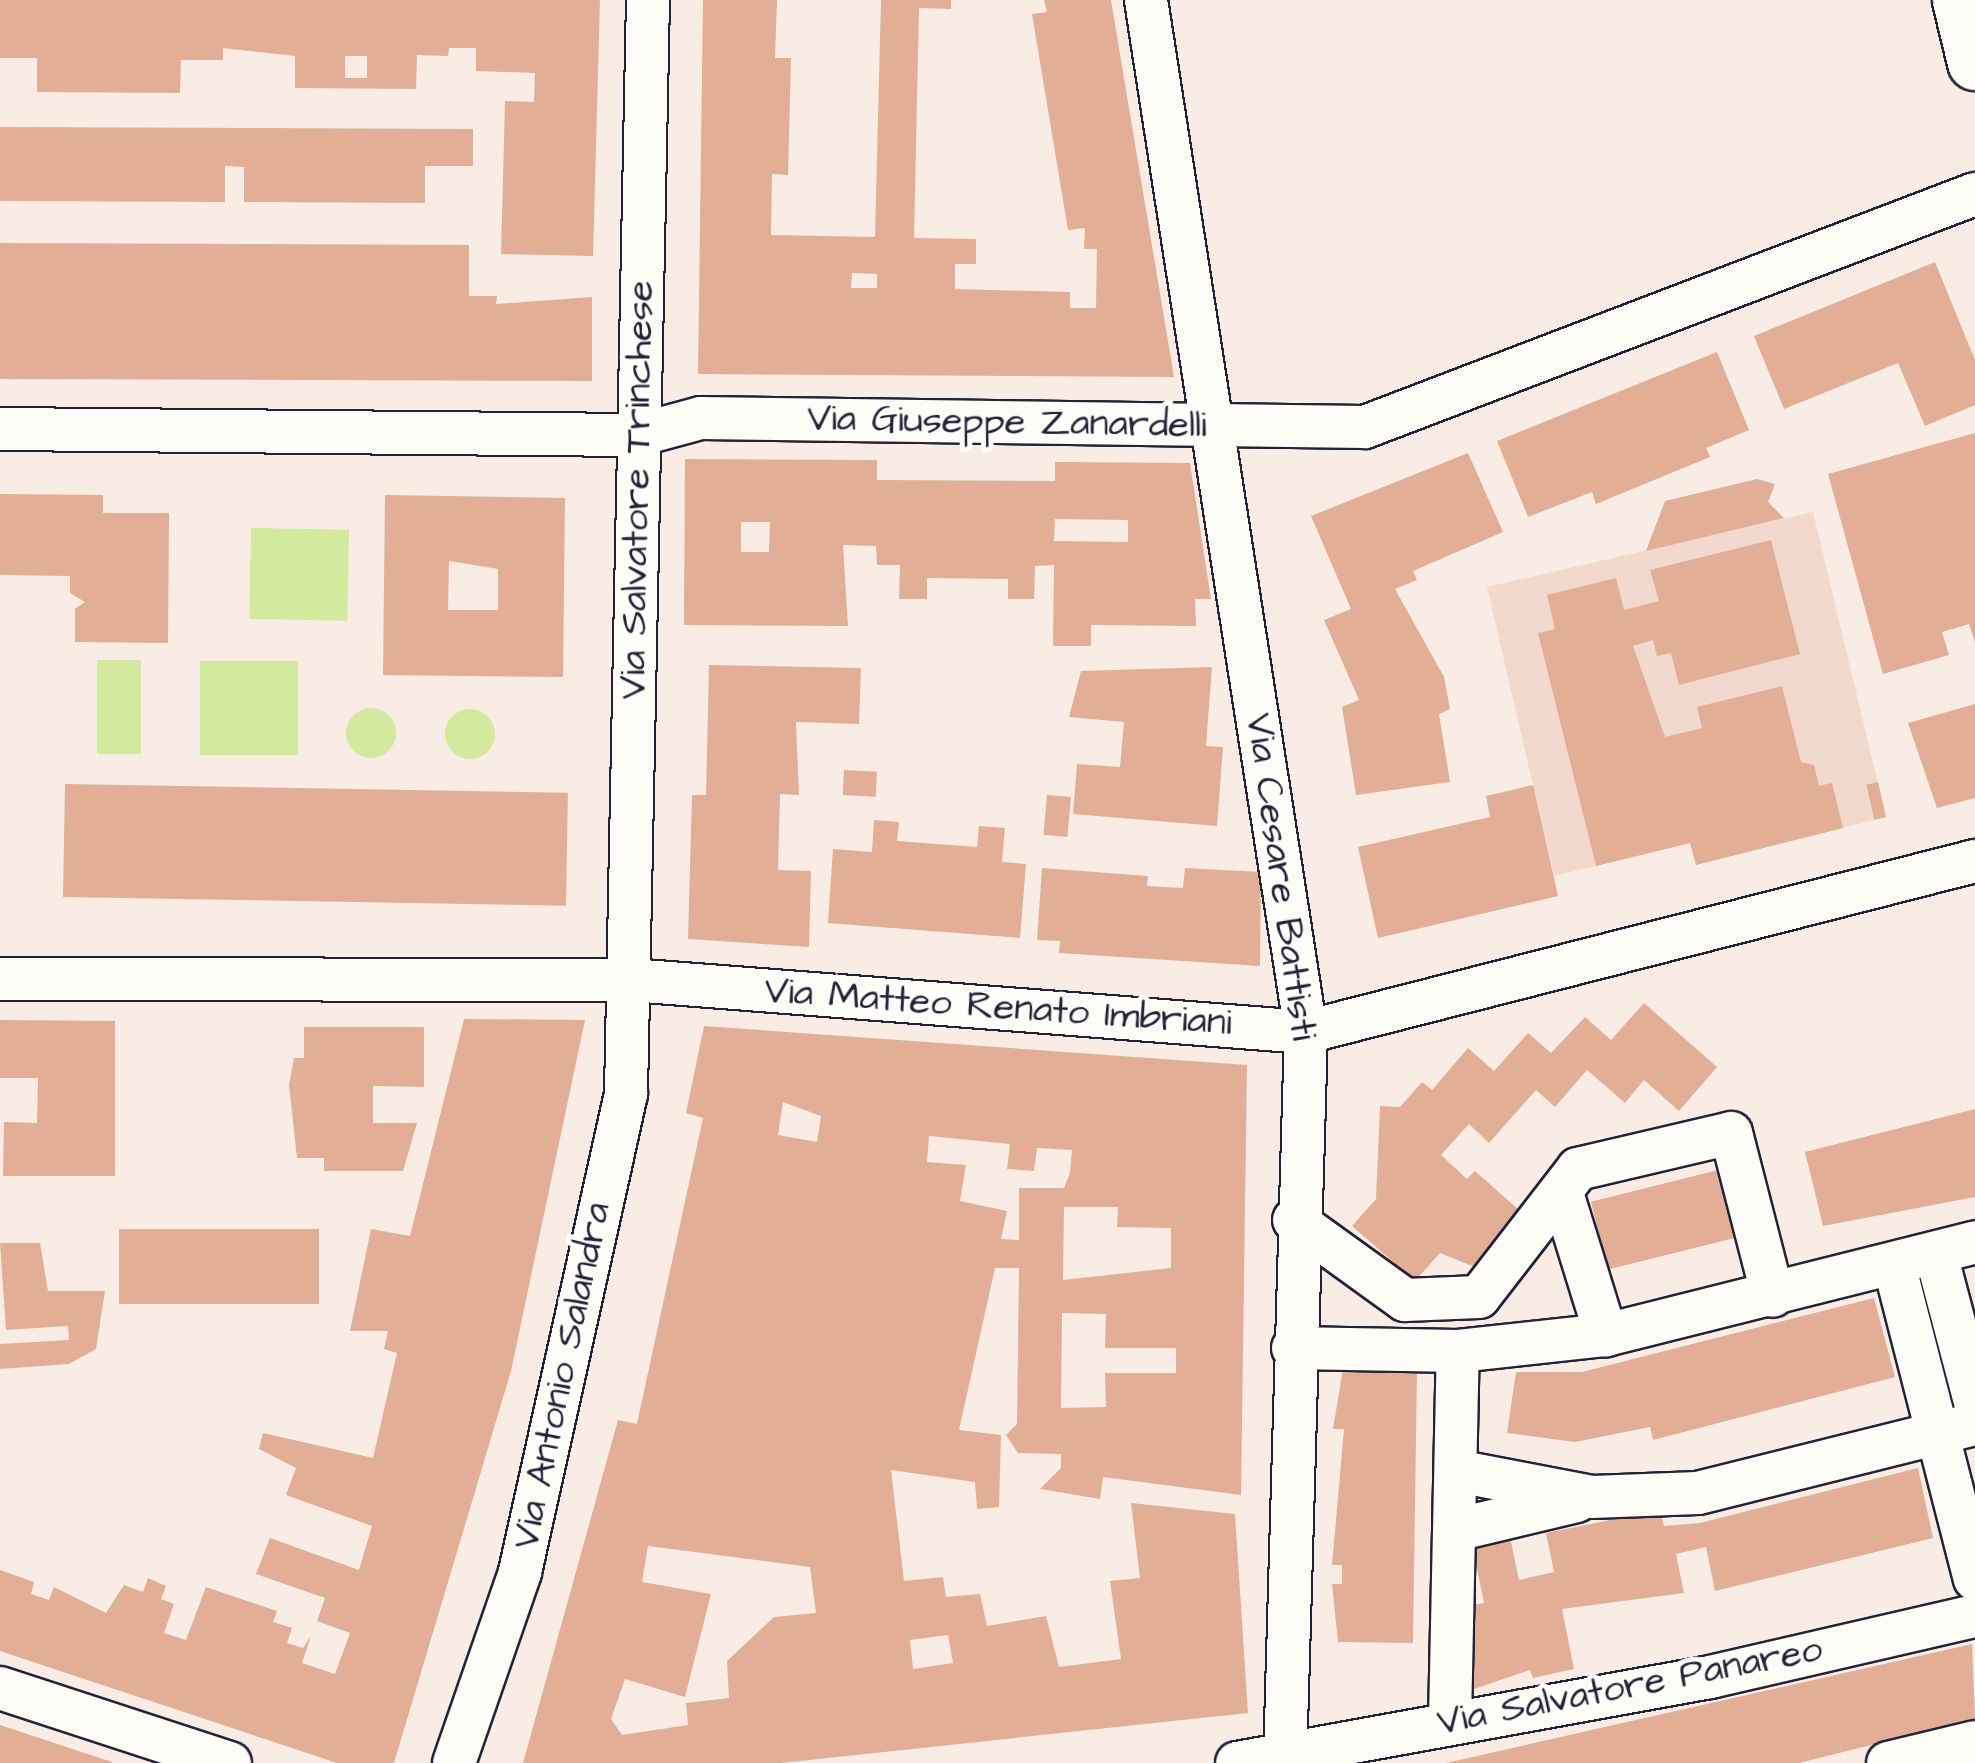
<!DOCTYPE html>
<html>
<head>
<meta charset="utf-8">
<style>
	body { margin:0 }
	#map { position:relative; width:1975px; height:1763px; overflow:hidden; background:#f8ece4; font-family:"Architects Daughter",sans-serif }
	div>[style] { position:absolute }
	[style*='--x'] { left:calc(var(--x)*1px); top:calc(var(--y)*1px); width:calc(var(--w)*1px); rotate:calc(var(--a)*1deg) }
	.built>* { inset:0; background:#f1d9cd }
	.green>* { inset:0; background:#d3e99d; transform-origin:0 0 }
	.round { border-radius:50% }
	.building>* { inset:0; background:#e2ae96; transform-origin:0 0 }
	.roads { filter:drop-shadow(2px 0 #22223b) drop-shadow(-2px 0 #22223b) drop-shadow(0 2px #22223b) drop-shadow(0 -2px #22223b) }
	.street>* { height:42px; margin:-21px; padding:0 21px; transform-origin:21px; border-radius:21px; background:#fdfcf7 }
	.secondary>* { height:55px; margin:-27.5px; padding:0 27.5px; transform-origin:27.5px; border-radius:27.5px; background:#fdfcf7 }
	span { translate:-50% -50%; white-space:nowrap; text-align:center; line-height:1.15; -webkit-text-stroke:10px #fdfcf7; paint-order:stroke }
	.street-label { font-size:38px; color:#22223b }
</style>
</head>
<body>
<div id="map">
	<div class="built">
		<i style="clip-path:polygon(1813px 512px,1886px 817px,1696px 865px,1690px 843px,1554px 876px,1487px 587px)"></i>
	</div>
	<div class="green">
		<i style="left:251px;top:528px;width:98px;height:91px;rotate:1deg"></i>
		<i style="left:97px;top:660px;width:44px;height:94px"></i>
		<i style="left:200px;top:661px;width:98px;height:94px"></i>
		<i class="round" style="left:346px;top:708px;width:50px;height:50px"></i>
		<i class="round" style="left:445px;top:709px;width:50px;height:50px"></i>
	</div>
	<div class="building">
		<i style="clip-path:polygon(evenodd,0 0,600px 0,593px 256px,501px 254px,505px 101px,534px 102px,535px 73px,476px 71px,476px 48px,449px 48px,448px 56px,417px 55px,416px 89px,295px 88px,295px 56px,223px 48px,223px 60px,181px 60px,180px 93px,37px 92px,37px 58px,0 58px,0 0,345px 56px,367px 56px,367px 78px,345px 78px,345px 56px)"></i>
		<i style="clip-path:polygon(evenodd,703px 0,777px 0,775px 58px,791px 58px,788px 175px,772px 174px,771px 235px,875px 237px,881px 0,951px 0,951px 9px,919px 8px,914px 238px,976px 239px,976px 264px,955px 264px,955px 289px,1070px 292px,1070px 308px,1096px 308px,1097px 249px,1084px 249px,1085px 228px,1068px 230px,1032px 14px,1047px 12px,1044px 0,1111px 0,1174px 377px,698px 374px,703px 0,852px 273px,877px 274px,877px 288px,851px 288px,852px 273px)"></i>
		<i style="clip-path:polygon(0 127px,473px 129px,473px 166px,425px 166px,425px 203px,244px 202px,244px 167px,225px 166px,225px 202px,0 201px)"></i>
		<i style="clip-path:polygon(0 243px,469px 245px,469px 296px,497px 296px,496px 304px,592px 297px,592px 381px,0 379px)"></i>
		<i style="clip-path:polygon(1935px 262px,1975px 360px,1975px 405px,1925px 426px,1898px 363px,1784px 409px,1754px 336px)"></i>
		<i style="clip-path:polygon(1717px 352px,1749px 430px,1706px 448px,1710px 457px,1596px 504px,1592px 492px,1528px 517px,1497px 441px)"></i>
		<i style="clip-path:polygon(1975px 433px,1975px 642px,1969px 624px,1942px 632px,1949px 655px,1883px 674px,1828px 474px)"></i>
		<i style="clip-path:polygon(1468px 453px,1503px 532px,1413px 571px,1417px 580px,1395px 589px,1444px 677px,1450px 709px,1439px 714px,1450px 782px,1356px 795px,1342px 707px,1359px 700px,1324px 620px,1351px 609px,1311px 516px)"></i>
		<i style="clip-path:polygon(evenodd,685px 459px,877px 460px,877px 480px,1055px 481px,1055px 462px,1190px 463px,1211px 599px,1195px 599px,1196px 626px,1091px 625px,1091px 646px,1053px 646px,1054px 565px,1035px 566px,1034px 599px,1008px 599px,1008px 579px,927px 578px,927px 599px,899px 599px,900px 565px,877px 565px,876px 546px,843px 545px,848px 626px,684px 625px,685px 459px,1055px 519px,1128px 520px,1128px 542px,1054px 541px,1055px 519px,685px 459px,741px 522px,770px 522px,769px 552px,741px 552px,741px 522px)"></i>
		<i style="clip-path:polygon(1757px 479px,1775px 484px,1768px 502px,1784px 518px,1646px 551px,1665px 501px)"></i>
		<i style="clip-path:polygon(0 494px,103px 495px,103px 513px,169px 513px,168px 643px,75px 642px,75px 609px,85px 602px,70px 593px,70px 576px,0 575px)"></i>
		<i style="clip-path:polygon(evenodd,385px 495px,565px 498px,563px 677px,383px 675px,385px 495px,449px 561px,498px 569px,498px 610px,448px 610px,449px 561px)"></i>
		<i style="clip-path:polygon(1771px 540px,1800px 654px,1679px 685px,1671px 653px,1657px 656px,1653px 640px,1633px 646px,1665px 737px,1702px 728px,1697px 707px,1782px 686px,1801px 762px,1814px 765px,1819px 786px,1832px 783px,1843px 828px,1696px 865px,1690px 843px,1596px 866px,1538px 633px,1555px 629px,1547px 595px,1616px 578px,1624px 610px,1659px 601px,1650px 570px)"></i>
		<i style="clip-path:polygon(709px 665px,861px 668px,859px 724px,796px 722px,799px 795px,780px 794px,778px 870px,811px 871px,809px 947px,688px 939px,692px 795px,706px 795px)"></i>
		<i style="clip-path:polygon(1212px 667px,1206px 746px,1223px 747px,1217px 826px,1073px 814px,1077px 764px,1120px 767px,1124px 722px,1069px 717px,1081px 671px)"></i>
		<i style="clip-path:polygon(1975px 704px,1975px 798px,1937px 808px,1908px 723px)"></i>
		<i style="left:844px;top:770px;width:33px;height:25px;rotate:3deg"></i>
		<i style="left:1878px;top:782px;width:36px;height:12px;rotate:77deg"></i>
		<i style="left:65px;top:784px;width:503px;height:113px;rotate:1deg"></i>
		<i style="clip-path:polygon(1533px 785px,1558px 896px,1378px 938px,1358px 847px,1490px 817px,1486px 796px)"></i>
		<i style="left:1047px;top:795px;width:24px;height:40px;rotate:5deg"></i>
		<i style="clip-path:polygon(874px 820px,899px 822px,897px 841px,977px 847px,979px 826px,1005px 828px,1002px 862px,1026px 864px,1020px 938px,828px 923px,833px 849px,872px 852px)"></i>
		<i style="clip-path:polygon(1042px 868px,1148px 876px,1147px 886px,1183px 888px,1185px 868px,1261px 872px,1260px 966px,1059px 953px,1060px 941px,1037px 940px)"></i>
		<i style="clip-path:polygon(1644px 1003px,1717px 1067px,1679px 1111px,1644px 1080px,1625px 1103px,1587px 1070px,1555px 1107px,1536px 1090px,1489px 1143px,1469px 1124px,1441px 1155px,1467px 1179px,1475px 1171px,1528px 1218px,1482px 1270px,1440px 1253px,1415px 1281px,1352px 1226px,1376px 1199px,1380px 1106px,1400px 1107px,1422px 1082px,1432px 1090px,1468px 1048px,1494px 1071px,1528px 1033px,1551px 1053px,1585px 1017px,1611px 1040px)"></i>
		<i style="clip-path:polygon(464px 1019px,585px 1020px,511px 1371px,394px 1763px,337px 1763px,0 1651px,0 1570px,34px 1582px,31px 1594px,49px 1600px,54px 1587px,106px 1613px,124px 1585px,143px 1592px,148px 1578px,166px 1586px,161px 1599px,174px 1604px,164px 1633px,186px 1640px,206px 1587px,277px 1611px,273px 1622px,292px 1628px,287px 1643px,303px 1648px,311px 1636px,302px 1663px,335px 1674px,350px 1633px,317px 1621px,325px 1598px,256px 1574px,270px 1538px,359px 1570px,372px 1526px,286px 1495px,296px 1468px,259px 1449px,263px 1433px,373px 1458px,397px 1353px,384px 1349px,388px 1331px,350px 1331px,371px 1229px,410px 1236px)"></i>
		<i style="clip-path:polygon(0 1020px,115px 1021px,115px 1176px,3px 1176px,4px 1122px,37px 1123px,38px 1078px,0 1078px)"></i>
		<i style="clip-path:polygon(evenodd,704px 1026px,1247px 1065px,1241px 1495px,1103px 1477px,1100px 1499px,1040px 1489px,1061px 1468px,1061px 1454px,1018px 1453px,1006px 1435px,1017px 1424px,1019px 1268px,995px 1268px,959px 1430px,1001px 1435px,999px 1507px,977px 1509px,975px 1482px,891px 1470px,904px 1581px,943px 1577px,946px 1597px,980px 1594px,987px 1626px,1046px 1616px,1059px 1667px,1121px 1659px,1110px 1581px,1140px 1578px,1131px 1503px,1235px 1514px,1248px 1713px,781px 1763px,523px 1763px,618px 1420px,637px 1424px,703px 1118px,686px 1113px,704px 1026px,783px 1102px,821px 1116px,817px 1142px,778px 1135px,783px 1102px,704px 1026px,929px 1136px,1010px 1144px,1007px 1169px,1034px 1171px,1037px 1148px,1072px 1150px,1070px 1173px,1064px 1188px,1019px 1188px,1019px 1240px,1001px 1239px,1007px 1211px,960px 1201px,966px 1165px,927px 1162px,929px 1136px,704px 1026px,1064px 1207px,1118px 1207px,1117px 1227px,1171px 1228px,1171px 1268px,1063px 1280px,1064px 1207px,704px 1026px,1062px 1313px,1106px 1314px,1105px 1348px,1176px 1348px,1176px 1373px,1105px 1373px,1106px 1407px,1061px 1408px,1062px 1313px,704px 1026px,648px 1546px,810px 1567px,816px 1613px,774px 1617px,727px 1661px,729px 1698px,686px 1703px,688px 1725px,622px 1735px,611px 1719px,625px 1679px,685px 1697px,711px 1594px,642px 1582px,648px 1546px,704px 1026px,948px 1635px,953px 1663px,913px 1669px,910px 1640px,948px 1635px)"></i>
		<i style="clip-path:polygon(304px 1027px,424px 1027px,424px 1087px,373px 1086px,373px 1123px,417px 1123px,403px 1171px,324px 1171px,324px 1158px,297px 1158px,289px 1085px,294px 1058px,304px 1058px)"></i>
		<i style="clip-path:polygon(1975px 1109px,1975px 1197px,1823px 1226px,1805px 1152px)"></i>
		<i style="left:1722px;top:1169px;width:70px;height:135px;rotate:76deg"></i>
		<i style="left:319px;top:1229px;width:75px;height:200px;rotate:90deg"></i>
		<i style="clip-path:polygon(0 1243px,40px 1243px,48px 1291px,105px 1291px,96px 1349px,69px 1364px,0 1369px,0 1344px,69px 1340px,68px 1326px,6px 1330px)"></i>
		<i style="clip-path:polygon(1874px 1298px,1895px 1377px,1653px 1440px,1650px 1427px,1575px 1442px,1507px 1433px,1516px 1372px,1582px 1372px)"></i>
		<i style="clip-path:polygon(1343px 1369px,1417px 1370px,1413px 1643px,1338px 1642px,1332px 1584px,1342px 1584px,1342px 1565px,1332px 1565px,1344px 1429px,1333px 1429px)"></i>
		<i style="clip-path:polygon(1918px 1468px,1933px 1538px,1715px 1591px,1706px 1547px,1676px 1554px,1684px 1593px,1562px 1609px,1574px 1669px,1533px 1678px,1530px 1670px,1474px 1689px,1469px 1606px,1484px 1603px,1472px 1544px,1510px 1537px,1519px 1580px,1554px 1572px,1546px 1533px,1660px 1510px,1664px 1526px,1700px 1523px)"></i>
		<i style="clip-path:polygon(1972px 1644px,1975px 1719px,1799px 1763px,1446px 1763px)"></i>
		<i style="clip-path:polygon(0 1725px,112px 1762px,112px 1763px,0 1763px)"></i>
	</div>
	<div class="roads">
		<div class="street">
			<i style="--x:1146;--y:0;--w:1044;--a:81.19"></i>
			<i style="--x:1306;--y:1032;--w:731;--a:91.65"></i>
			<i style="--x:0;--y:429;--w:638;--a:0.54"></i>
			<i style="--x:638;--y:435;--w:65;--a:-15.1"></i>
			<i style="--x:701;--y:418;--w:664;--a:0.78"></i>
			<i style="--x:1365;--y:427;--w:653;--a:-20.91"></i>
			<i style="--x:0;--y:979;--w:631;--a:0.09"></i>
			<i style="--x:631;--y:980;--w:677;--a:4.41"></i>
			<i style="--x:1306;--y:1032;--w:691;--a:-14.34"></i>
			<i style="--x:1562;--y:1193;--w:149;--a:72.8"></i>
			<i style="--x:1294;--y:1220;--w:137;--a:35.8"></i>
			<i style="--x:1405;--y:1300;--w:74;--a:-2.3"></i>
			<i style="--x:1479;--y:1297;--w:162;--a:-52.3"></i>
			<i style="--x:1578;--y:1169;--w:157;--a:-13.2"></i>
			<i style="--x:1731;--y:1133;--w:168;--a:75.6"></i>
			<i style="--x:1937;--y:1258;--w:149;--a:75.2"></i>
			<i style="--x:1895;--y:1268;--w:321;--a:75.6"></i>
			<i style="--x:1293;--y:1348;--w:165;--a:1"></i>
			<i style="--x:1458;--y:1351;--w:149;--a:-6.2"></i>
			<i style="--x:1606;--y:1335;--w:381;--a:-14.1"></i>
			<i style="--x:1457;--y:1471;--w:137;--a:10.9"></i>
			<i style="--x:1592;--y:1497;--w:106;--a:-2.2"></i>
			<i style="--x:1698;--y:1493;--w:285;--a:-14"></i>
			<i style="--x:1455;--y:1530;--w:125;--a:-13.4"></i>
			<i style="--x:0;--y:1688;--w:242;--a:18.1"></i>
			<i style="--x:1450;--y:1721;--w:370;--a:-88.8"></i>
			<i style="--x:454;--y:1763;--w:202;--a:-70.9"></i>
			<i style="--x:520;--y:1572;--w:490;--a:-77.5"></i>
			<i style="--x:626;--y:1094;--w:1094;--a:-88.85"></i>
			<i style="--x:1237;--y:1763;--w:481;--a:-10.3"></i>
			<i style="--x:1710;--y:1677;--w:272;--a:-13"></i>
			<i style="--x:1888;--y:1763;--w:89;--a:-13.6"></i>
		</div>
		<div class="secondary">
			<i style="--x:1960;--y:0;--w:64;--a:76.4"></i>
		</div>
	</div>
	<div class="street-label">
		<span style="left:1007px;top:423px;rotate:1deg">Via Giuseppe Zanardelli</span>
		<span style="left:638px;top:490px;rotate:-89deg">Via Salvatore Trinchese</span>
		<span style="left:1280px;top:877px;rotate:82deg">Via Cesare Battisti</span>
		<span style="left:998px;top:1008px;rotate:4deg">Via Matteo Renato Imbriani</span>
		<span style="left:563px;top:1376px;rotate:-78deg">Via Antonio Salandra</span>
		<span style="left:1630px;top:1687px;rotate:-11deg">Via Salvatore Panareo</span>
	</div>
</div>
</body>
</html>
